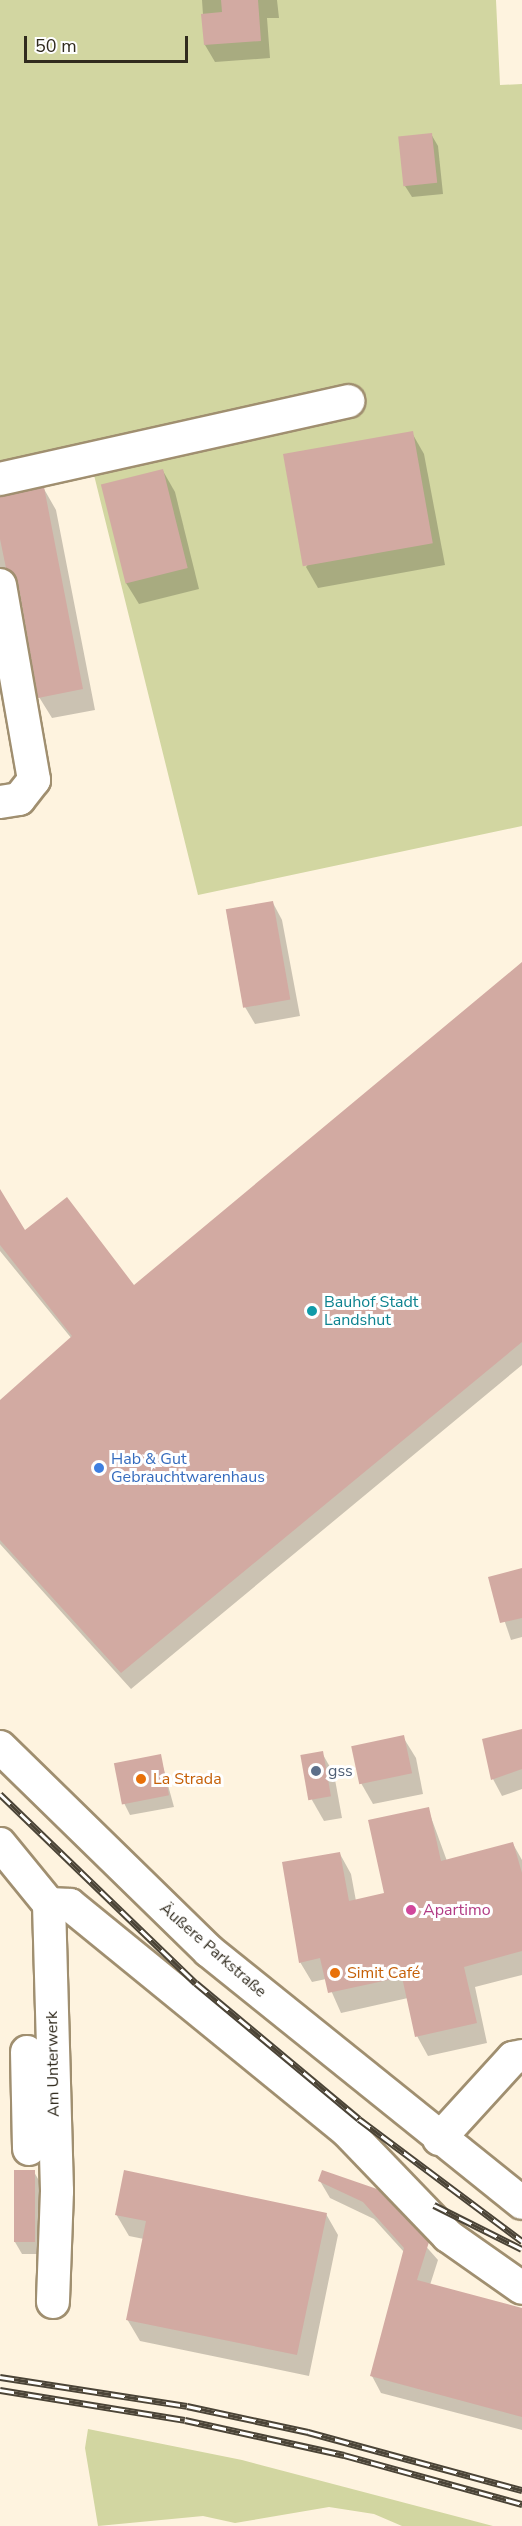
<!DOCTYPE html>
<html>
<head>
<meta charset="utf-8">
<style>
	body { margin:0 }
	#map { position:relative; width:522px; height:2526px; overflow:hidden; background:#fef3df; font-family:"Nunito Sans",sans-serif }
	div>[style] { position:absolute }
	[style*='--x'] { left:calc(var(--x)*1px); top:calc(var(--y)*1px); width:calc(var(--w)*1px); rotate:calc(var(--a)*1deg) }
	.green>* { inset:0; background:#d2d6a1 }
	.shadow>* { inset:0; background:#0003 }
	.building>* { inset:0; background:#d2aaa2; transform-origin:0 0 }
	.roads { filter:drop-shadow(2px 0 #a08f70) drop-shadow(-2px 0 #a08f70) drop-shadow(0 2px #a08f70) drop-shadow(0 -2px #a08f70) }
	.minor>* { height:32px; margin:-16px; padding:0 16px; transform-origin:16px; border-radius:16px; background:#fff }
	.rail>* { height:7px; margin-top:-3.5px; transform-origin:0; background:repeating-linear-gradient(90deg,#fff 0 14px,#4b4437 0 28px); box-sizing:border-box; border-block:2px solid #4b4437 }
	.dots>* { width:16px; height:16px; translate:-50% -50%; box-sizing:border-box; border:3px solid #fff; border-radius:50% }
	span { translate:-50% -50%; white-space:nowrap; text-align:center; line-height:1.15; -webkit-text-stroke:6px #fff; paint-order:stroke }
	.culture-label { font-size:16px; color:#0d838f }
	.left { translate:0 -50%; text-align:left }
	.shop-label { font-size:16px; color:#366cbe }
	.service-label { font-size:16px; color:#4e5e75 }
	.food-label { font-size:16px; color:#c56008 }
	.hotel-label { font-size:16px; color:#b23c85 }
	.street-label { font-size:16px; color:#312b1e }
	.scale { position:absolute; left:24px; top:36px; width:164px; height:27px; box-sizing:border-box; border:3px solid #312b1e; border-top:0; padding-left:8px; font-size:18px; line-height:21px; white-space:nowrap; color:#312b1e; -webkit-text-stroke:4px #fff; paint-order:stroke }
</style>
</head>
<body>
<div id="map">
	<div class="green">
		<i style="clip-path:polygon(0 0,496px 0,500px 85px,522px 84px,522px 826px,198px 895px,94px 475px,94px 448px,0 463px)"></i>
		<i style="clip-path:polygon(88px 2429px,242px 2460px,493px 2526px,402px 2526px,374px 2514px,329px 2507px,235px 2523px,203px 2516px,98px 2526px,85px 2448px)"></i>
	</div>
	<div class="shadow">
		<i style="clip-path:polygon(202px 0,277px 0,279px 18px,267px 18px,270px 58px,215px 62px,205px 45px)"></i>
		<i style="clip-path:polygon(431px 134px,438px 146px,443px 194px,412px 197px,405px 186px)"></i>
		<i style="clip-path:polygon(412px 433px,424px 454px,445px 565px,318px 588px,306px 567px)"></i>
		<i style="clip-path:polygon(163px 471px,175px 492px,199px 589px,139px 604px,126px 583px)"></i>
		<i style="clip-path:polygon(44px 489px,56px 510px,95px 710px,52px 718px,39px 697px,21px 589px,9px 588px,0 597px,0 497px)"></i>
		<i style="clip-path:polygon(273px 903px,282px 920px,300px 1016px,255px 1024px,245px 1007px)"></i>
		<i style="clip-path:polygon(522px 964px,522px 1365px,131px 1689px,0 1544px,0 1402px,72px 1339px,0 1251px,0 1192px,25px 1232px,133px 1287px)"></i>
		<i style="clip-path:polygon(522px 1570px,522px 1637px,511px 1640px,490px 1578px)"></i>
		<i style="clip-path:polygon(522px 1731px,522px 1789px,502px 1796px,493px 1779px)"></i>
		<i style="clip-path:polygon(403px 1737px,416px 1758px,423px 1794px,373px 1804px,361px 1783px)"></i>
		<i style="clip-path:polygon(322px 1753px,334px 1774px,342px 1818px,324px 1821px,312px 1800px)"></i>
		<i style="clip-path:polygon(160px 1756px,174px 1807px,130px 1815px,124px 1803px)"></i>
		<i style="clip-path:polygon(428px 1809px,447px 1861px,513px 1844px,522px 1860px,522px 1975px,475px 1987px,487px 2043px,428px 2056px,417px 2036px,408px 1998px,341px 2013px,326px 1979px,312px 1982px,300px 1962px,340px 1854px,351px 1874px,356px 1901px,385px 1894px)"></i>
		<i style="clip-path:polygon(34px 2172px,41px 2184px,40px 2254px,22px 2254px,15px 2242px)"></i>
		<i style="clip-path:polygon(320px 2181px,376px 2190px,438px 2260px,430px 2285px,522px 2310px,522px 2430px,381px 2393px,372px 2376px,404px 2252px,374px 2219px,330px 2198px)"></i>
		<i style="clip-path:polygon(116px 2214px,326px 2214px,338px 2235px,309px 2376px,140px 2341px,127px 2319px,144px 2239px,129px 2236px)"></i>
	</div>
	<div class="building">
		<i style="clip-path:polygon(221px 0,258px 0,261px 41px,204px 45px,201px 14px,222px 12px)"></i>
		<i style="left:432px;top:133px;width:50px;height:34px;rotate:84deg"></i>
		<i style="left:413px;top:431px;width:114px;height:132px;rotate:80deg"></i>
		<i style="left:163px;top:469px;width:102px;height:64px;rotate:76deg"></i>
		<i style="clip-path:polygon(44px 487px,83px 689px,38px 698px,18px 582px,6px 568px,0 539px,0 496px)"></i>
		<i style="left:273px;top:901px;width:100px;height:48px;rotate:80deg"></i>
		<i style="clip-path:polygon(522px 962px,522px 1342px,121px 1673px,0 1540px,0 1400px,72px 1336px,0 1245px,0 1189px,25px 1230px,67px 1197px,134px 1285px)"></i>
		<i style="clip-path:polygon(522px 1568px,522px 1618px,500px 1623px,488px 1577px)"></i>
		<i style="clip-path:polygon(522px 1729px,522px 1769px,491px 1780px,482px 1739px)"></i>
		<i style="left:404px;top:1735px;width:39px;height:54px;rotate:78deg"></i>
		<i style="left:323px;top:1751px;width:46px;height:23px;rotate:80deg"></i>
		<i style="left:161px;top:1754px;width:42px;height:48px;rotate:79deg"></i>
		<i style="clip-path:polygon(429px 1807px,441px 1861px,513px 1842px,522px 1873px,522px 1951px,464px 1967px,477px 2023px,415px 2037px,402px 1977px,328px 1993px,320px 1958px,299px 1963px,282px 1862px,340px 1852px,349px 1901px,384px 1893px,368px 1820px)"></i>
		<i style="left:14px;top:2170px;width:21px;height:72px"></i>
		<i style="clip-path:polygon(124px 2170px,327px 2213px,297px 2355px,126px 2320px,146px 2221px,115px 2215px)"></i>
		<i style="clip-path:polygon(322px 2170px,377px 2189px,429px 2242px,417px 2280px,522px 2308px,522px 2417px,370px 2376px,404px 2248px,363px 2202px,318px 2181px)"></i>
	</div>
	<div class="roads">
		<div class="minor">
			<i style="--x:0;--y:479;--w:357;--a:-12.6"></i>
			<i style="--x:0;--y:585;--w:198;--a:80.1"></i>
			<i style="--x:34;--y:780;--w:24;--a:128"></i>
			<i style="--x:19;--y:799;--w:19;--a:171"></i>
			<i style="--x:0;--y:1747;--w:292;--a:44.3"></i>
			<i style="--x:209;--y:1951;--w:402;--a:38.8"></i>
			<i style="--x:0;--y:1844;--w:77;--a:50.8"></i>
			<i style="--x:49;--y:1904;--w:287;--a:88.4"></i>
			<i style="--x:57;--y:2191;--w:111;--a:92.1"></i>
			<i style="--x:49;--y:1904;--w:21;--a:3"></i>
			<i style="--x:70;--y:1905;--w:356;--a:39.2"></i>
			<i style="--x:346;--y:2130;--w:147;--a:46.1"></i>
			<i style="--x:448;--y:2236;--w:90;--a:35.1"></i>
			<i style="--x:27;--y:2052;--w:97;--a:88.8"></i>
			<i style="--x:439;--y:2139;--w:110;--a:-47.6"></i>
			<i style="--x:513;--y:2058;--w:9;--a:-13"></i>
		</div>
	</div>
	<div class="rail">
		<i style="--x:0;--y:1794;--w:272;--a:44"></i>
		<i style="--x:196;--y:1983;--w:212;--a:39.8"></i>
		<i style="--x:359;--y:2119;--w:204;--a:36.8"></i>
		<i style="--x:434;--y:2205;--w:98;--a:26.6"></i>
		<i style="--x:0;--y:2377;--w:189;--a:8.8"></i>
		<i style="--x:187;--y:2406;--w:124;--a:12.1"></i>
		<i style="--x:308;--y:2432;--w:222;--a:15.2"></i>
		<i style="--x:0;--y:2390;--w:187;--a:9.2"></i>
		<i style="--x:185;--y:2420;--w:163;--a:12.4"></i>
		<i style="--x:344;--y:2455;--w:185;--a:15.4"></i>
	</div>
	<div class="dots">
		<i style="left:312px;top:1311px;background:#0f9aa8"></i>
		<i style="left:99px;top:1468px;background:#3f7fe0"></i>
		<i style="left:316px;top:1771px;background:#5c6f8a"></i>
		<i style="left:141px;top:1779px;background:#e8710a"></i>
		<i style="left:411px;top:1910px;background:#d1479c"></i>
		<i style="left:335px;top:1973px;background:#e8710a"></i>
	</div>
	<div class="culture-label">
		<span class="left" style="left:324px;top:1311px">Bauhof Stadt<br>Landshut</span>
	</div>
	<div class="shop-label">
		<span class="left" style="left:111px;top:1468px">Hab &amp; Gut<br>Gebrauchtwarenhaus</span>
	</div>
	<div class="service-label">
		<span class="left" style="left:328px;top:1771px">gss</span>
	</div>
	<div class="food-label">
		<span class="left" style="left:153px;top:1779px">La Strada</span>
		<span class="left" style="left:347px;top:1973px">Simit Café</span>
	</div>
	<div class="hotel-label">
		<span class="left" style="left:423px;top:1910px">Apartimo</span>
	</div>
	<div class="street-label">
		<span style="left:213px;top:1950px;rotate:41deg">Äußere Parkstraße</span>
		<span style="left:53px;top:2064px;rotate:-91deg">Am Unterwerk</span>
	</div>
	<div class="scale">50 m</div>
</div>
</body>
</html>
